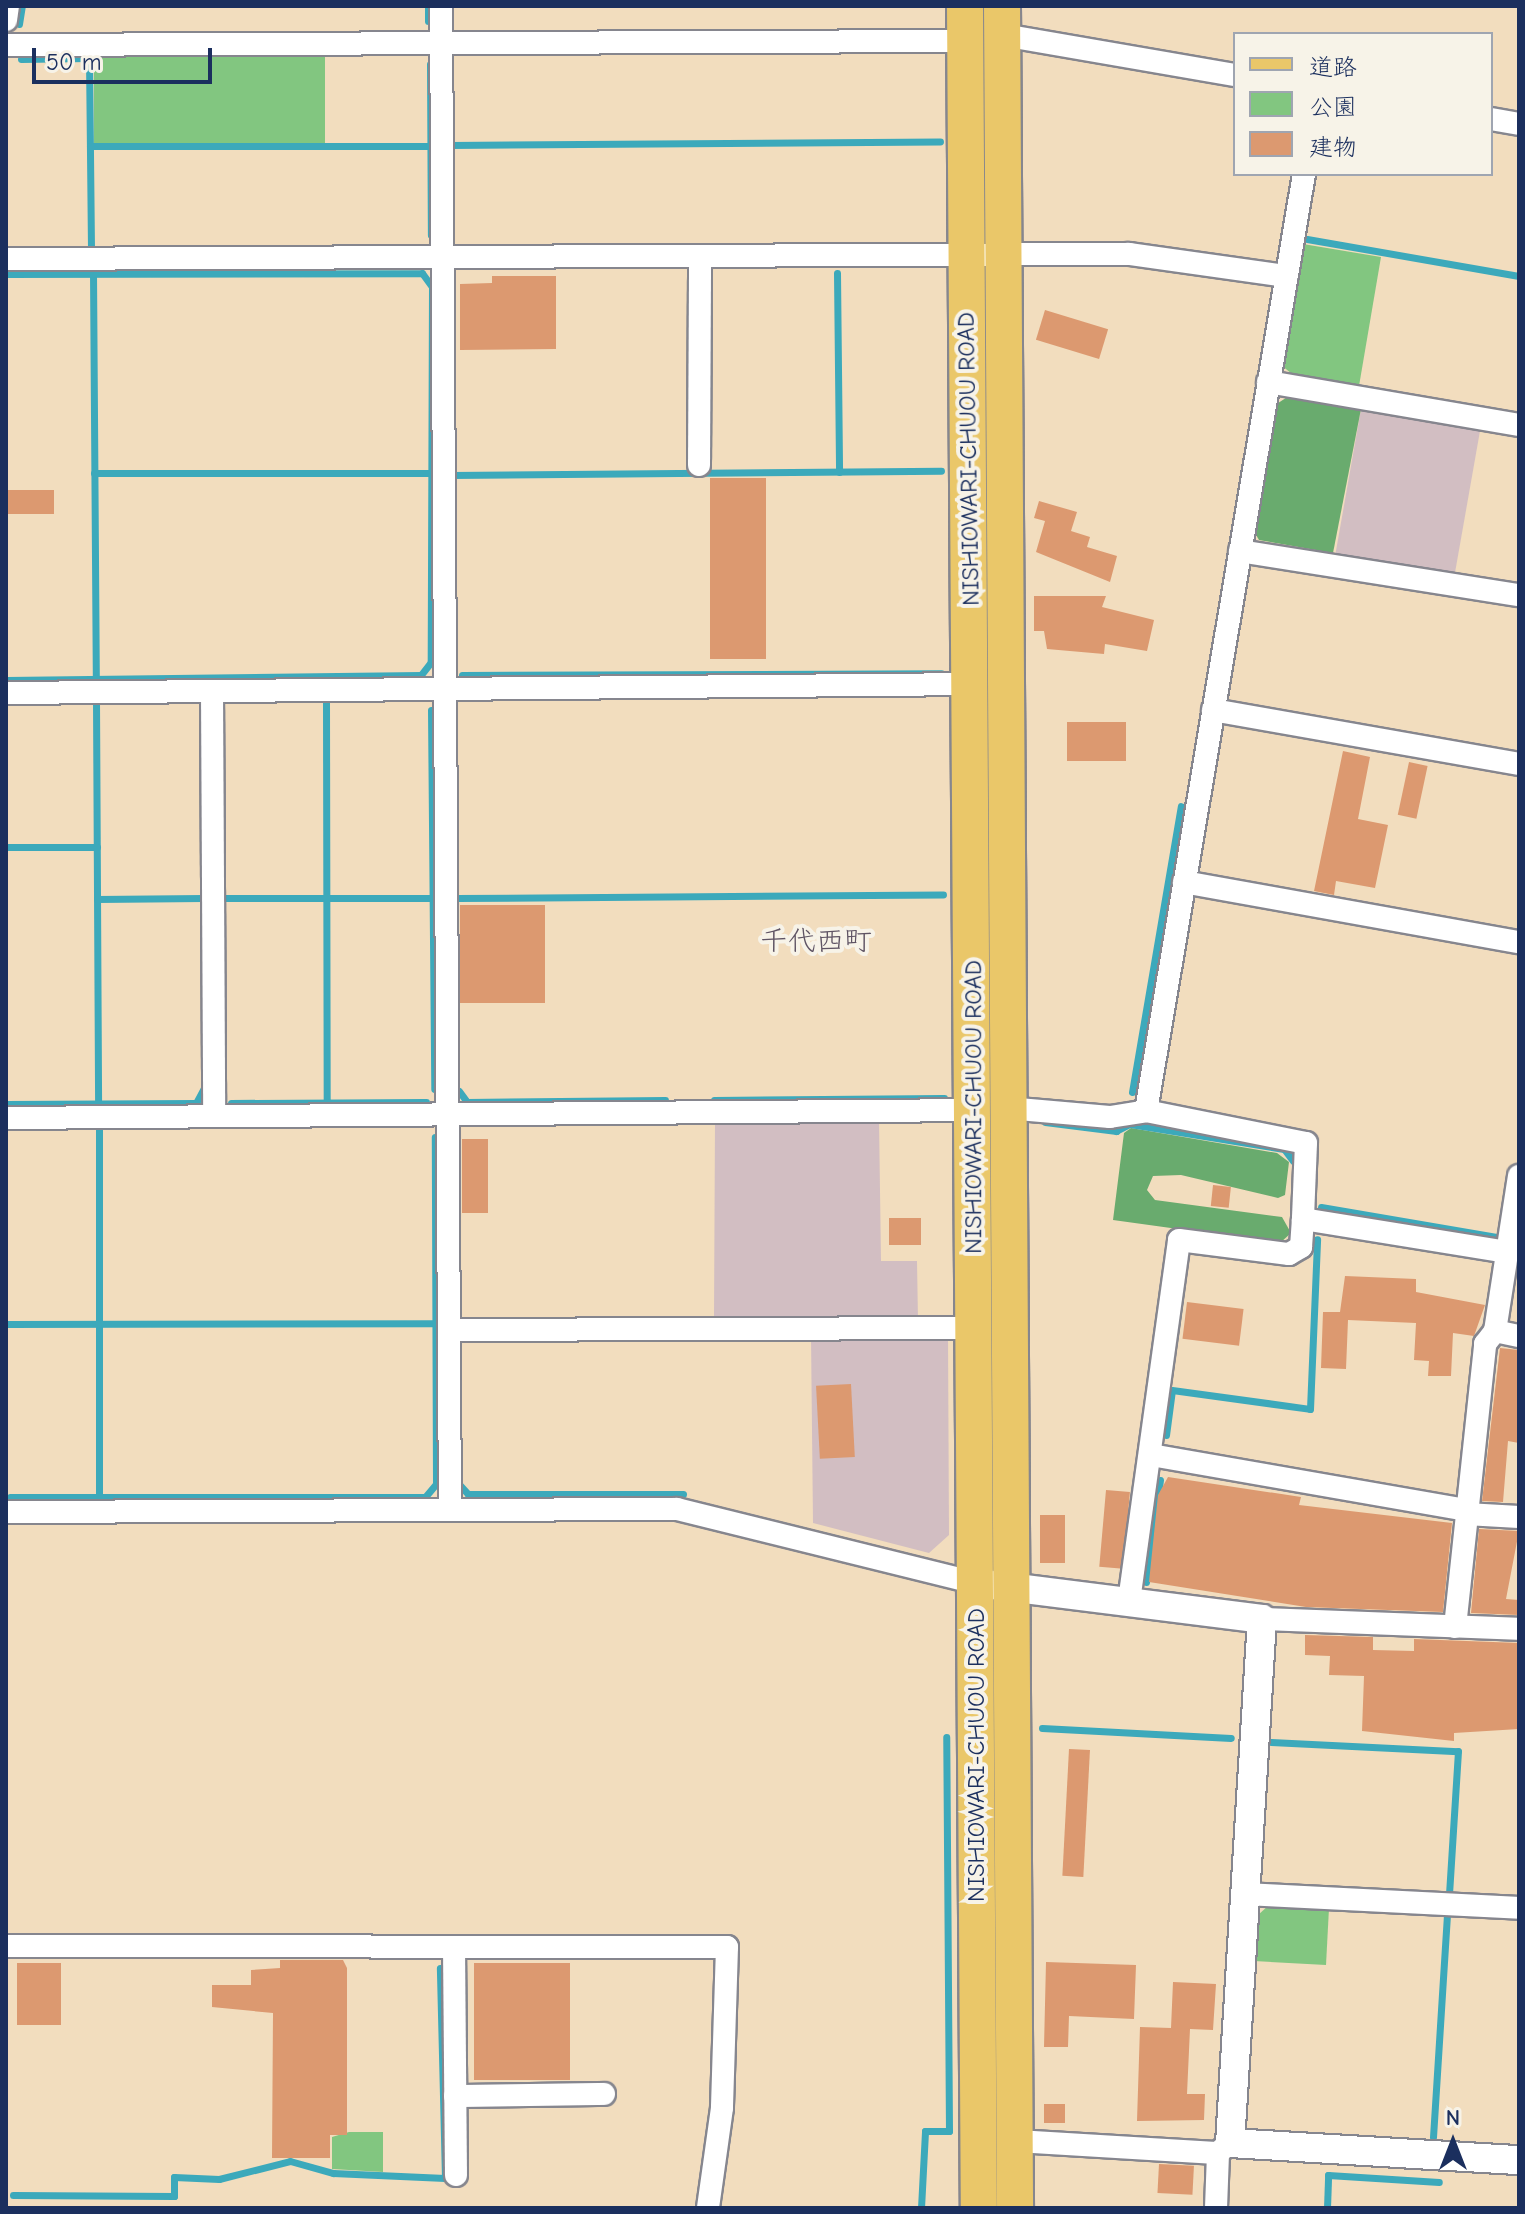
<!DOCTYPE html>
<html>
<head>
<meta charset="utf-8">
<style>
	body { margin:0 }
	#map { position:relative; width:1525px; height:2214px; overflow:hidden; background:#f2ddbe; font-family:"Comic Neue","Klee One",sans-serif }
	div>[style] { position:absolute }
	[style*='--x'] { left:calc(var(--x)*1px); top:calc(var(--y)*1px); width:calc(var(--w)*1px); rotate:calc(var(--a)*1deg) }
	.industrial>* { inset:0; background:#d2bec2; transform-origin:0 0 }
	.green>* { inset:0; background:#82c680; transform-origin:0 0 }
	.forest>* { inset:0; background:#69ab6e }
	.stream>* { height:7px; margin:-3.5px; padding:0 3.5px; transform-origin:3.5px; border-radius:3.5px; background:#3ca9bb }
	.building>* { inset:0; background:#dc9970; transform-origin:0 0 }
	.roads { filter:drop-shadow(2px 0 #86868e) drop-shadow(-2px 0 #86868e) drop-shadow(0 2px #86868e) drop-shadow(0 -2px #86868e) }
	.minor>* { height:22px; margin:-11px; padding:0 11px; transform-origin:11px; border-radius:11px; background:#fff }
	.tertiary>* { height:28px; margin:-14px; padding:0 14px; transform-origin:14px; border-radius:14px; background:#fff }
	.primary>* { height:36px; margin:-18px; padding:0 18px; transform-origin:18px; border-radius:18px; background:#eac769 }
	span { translate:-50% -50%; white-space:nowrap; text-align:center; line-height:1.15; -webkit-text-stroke:8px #f7f3e8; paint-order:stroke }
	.street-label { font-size:24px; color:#1b2f5e }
	.quarter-label { font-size:28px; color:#5f5464 }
	.frame { position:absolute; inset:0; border:8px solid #1b2f5e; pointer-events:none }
	.legend { position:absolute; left:1233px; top:32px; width:260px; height:144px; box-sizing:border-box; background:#f7f3e8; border:2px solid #9fa5b1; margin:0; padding:10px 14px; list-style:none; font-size:24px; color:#1b2f5e }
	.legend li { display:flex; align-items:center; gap:16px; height:40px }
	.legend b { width:40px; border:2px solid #9fa5b1 }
	.north { position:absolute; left:1413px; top:2102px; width:80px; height:80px; -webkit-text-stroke:6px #f7f3e8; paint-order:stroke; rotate:0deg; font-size:22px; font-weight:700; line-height:32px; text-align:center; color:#1b2f5e }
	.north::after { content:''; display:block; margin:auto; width:28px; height:36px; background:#1b2f5e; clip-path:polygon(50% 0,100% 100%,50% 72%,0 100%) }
	.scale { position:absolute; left:32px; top:48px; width:180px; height:36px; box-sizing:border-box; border:4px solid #1b2f5e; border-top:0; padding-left:10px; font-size:24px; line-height:28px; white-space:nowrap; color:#1b2f5e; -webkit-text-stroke:6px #f7f3e8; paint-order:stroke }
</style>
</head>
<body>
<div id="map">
	<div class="industrial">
		<i style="left:1361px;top:409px;width:121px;height:147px;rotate:10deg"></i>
		<i style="clip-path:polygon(879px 1119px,881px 1261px,917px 1261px,918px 1320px,714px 1317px,715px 1121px)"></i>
		<i style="clip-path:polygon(811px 1336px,948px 1336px,949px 1535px,929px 1553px,813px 1523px)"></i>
	</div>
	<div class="green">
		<i style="left:94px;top:53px;width:231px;height:90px"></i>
		<i style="clip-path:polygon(1303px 244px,1381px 257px,1359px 386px,1292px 374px,1281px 365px)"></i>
		<i style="clip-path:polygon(1269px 1905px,1329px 1908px,1326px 1965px,1254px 1961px,1257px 1916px)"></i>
		<i style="clip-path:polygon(349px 2132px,383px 2132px,383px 2172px,332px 2169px,332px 2137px)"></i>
	</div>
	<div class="forest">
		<i style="clip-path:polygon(1289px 396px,1361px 409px,1333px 553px,1259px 540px,1252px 528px,1275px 405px)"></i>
		<i style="clip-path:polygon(1131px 1128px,1277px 1153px,1289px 1162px,1285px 1195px,1278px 1198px,1181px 1175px,1153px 1176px,1147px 1190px,1155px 1200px,1282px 1217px,1291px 1233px,1280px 1243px,1113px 1220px,1124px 1133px)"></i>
	</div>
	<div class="stream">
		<i style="--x:428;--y:21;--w:15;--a:-90"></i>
		<i style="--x:19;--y:24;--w:18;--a:-81"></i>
		<i style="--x:21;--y:59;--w:68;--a:-0.8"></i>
		<i style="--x:89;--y:58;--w:191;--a:89.4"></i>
		<i style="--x:430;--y:64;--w:171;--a:89.7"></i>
		<i style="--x:450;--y:145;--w:490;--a:-0.4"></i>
		<i style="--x:90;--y:146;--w:340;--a:0"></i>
		<i style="--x:1307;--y:239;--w:215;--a:9.9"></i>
		<i style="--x:93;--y:272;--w:408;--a:89.6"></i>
		<i style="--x:837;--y:273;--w:199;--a:89.4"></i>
		<i style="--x:6;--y:274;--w:416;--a:-0.1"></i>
		<i style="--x:422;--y:273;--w:17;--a:54"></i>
		<i style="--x:432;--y:287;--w:375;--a:90.2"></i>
		<i style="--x:431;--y:662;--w:16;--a:128"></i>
		<i style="--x:421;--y:675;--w:415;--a:179.3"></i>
		<i style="--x:94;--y:473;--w:337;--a:0"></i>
		<i style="--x:451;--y:475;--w:490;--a:-0.5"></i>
		<i style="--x:462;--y:675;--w:479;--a:-0.2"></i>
		<i style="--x:96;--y:701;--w:403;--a:89.7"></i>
		<i style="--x:326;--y:702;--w:400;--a:89.9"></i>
		<i style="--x:431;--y:710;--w:379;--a:89.5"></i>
		<i style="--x:6;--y:847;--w:91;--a:0"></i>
		<i style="--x:223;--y:898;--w:209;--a:0"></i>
		<i style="--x:456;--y:898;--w:487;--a:-0.4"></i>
		<i style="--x:97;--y:899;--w:106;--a:-0.5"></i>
		<i style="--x:459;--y:1091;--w:14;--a:54"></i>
		<i style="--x:467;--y:1102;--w:198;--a:-0.6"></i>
		<i style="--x:1132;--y:1092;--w:290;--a:-80.3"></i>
		<i style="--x:714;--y:1100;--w:230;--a:-0.5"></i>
		<i style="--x:231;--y:1103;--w:195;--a:-0.3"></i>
		<i style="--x:6;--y:1104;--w:190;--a:-0.3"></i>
		<i style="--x:196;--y:1103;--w:19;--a:-62"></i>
		<i style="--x:1045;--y:1122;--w:72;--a:7.2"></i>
		<i style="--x:1116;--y:1131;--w:16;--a:-27"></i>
		<i style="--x:1130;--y:1124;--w:156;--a:9.2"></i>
		<i style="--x:1284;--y:1149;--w:15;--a:53"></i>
		<i style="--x:99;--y:1125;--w:373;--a:90"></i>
		<i style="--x:1321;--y:1207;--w:178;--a:9.7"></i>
		<i style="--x:6;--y:1324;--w:429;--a:-0.1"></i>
		<i style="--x:1166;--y:1435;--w:45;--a:-82.4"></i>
		<i style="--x:1172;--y:1390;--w:139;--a:7.8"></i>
		<i style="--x:1310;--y:1409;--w:170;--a:-87.6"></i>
		<i style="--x:458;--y:1483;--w:15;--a:48"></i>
		<i style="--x:468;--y:1494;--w:215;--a:0"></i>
		<i style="--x:10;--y:1497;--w:415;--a:0"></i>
		<i style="--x:425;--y:1497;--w:17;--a:-50"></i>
		<i style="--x:436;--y:1484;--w:347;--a:-90.2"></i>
		<i style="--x:1146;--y:1582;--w:103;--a:-82.2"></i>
		<i style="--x:1042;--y:1728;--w:189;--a:3"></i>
		<i style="--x:1271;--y:1742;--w:187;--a:2.8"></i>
		<i style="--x:1458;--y:1751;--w:143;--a:93.6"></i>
		<i style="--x:1433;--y:2137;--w:221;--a:-86.4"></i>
		<i style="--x:13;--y:2195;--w:161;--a:0.4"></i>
		<i style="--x:174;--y:2196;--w:19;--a:-90"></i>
		<i style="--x:174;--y:2177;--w:45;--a:2.5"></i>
		<i style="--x:219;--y:2179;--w:73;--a:-14.2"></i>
		<i style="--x:290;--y:2161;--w:45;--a:15.6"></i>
		<i style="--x:333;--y:2173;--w:112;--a:2.6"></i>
		<i style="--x:445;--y:2178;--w:210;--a:-91.4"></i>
		<i style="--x:921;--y:2208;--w:77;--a:-87"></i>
		<i style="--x:925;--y:2131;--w:24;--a:0"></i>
		<i style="--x:949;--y:2131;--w:394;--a:-90.4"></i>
		<i style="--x:1327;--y:2208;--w:33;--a:-88"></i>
		<i style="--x:1328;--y:2175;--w:111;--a:3.6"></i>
	</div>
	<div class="building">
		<i style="clip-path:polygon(492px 276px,556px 276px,556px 349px,460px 350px,460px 284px,492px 283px)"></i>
		<i style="left:1045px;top:310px;width:66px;height:31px;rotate:17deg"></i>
		<i style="left:710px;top:478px;width:56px;height:181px"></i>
		<i style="left:6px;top:490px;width:48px;height:24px"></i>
		<i style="clip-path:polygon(1039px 501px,1077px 512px,1071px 531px,1090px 537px,1087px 547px,1117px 556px,1110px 582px,1036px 552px,1045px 521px,1034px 518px)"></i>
		<i style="clip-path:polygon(1034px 596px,1106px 596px,1102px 607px,1154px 620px,1147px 651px,1105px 644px,1104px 654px,1047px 649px,1044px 631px,1034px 631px)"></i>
		<i style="left:1067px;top:722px;width:59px;height:39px"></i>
		<i style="clip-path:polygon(1343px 751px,1370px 757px,1358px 819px,1388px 825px,1375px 888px,1336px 881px,1334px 895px,1314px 891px)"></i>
		<i style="left:1409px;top:762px;width:19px;height:54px;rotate:12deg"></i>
		<i style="left:460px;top:905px;width:85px;height:98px"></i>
		<i style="left:462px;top:1139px;width:26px;height:74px"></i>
		<i style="left:1213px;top:1185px;width:18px;height:21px;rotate:6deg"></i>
		<i style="left:889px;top:1218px;width:32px;height:27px"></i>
		<i style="clip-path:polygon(1345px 1276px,1416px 1279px,1416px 1292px,1485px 1305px,1474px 1336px,1453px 1333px,1451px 1376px,1428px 1376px,1429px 1361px,1414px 1360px,1416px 1323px,1348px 1320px,1346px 1369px,1321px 1368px,1323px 1312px,1340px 1312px)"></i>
		<i style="left:1187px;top:1302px;width:57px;height:37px;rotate:7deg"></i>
		<i style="clip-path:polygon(1500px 1348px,1519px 1350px,1519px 1443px,1508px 1441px,1503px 1502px,1482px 1501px)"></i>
		<i style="left:851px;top:1384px;width:73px;height:35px;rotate:87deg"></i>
		<i style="clip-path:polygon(1168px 1477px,1301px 1497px,1299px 1505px,1452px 1523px,1443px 1612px,1306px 1607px,1149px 1582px,1158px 1495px)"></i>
		<i style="left:1106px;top:1490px;width:24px;height:77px;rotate:5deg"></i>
		<i style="left:1040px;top:1515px;width:25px;height:48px"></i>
		<i style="clip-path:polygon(1479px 1529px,1519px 1531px,1506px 1599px,1519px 1600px,1519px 1615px,1471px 1613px)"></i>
		<i style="clip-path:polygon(1305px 1635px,1373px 1637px,1373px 1650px,1414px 1651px,1414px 1639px,1519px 1643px,1519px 1729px,1454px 1733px,1454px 1741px,1362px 1731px,1364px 1676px,1329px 1675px,1330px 1656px,1305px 1655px)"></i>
		<i style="left:1069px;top:1749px;width:21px;height:127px;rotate:3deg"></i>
		<i style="clip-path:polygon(280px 1960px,343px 1960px,347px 1968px,347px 2135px,330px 2135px,330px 2158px,272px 2158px,273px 2013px,212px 2007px,212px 1985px,251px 1985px,251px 1970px,280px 1968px)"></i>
		<i style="clip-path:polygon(1046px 1962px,1136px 1965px,1134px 2019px,1069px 2016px,1068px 2047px,1044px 2047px)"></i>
		<i style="left:17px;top:1963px;width:44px;height:62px"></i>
		<i style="left:474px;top:1963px;width:96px;height:117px"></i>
		<i style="clip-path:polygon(1173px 1982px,1216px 1984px,1213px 2030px,1190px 2029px,1187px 2094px,1205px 2094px,1204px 2120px,1137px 2121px,1140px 2027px,1171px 2028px)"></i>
		<i style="left:1044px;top:2104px;width:21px;height:19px"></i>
		<i style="left:1159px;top:2164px;width:35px;height:29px;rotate:3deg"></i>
	</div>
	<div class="roads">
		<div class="minor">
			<i style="--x:441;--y:6;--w:1504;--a:89.66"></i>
			<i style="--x:6;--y:20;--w:14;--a:-82"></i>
			<i style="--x:1003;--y:35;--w:235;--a:9.8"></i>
			<i style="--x:6;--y:45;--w:960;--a:-0.24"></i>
			<i style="--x:1491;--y:119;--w:28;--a:10"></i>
			<i style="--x:6;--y:259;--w:1123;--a:-0.26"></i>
			<i style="--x:1129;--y:254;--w:159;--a:8"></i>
			<i style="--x:1268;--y:382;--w:255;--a:9.7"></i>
			<i style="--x:699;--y:465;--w:208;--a:-89.7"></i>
			<i style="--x:1240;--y:551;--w:282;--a:9"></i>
			<i style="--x:212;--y:691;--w:425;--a:89.7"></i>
			<i style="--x:6;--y:693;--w:966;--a:-0.53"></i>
			<i style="--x:1213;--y:710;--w:311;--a:10"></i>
			<i style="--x:1184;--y:882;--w:340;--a:10.2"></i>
			<i style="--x:1007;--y:1108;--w:103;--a:5"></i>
			<i style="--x:1110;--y:1117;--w:36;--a:-9"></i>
			<i style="--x:1146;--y:1111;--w:163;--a:11.3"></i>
			<i style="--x:1306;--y:1143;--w:76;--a:92.3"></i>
			<i style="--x:1303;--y:1219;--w:206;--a:9.2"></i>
			<i style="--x:1146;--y:1111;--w:950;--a:-80.43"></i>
			<i style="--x:6;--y:1118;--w:968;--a:-0.47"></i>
			<i style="--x:449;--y:1330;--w:526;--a:-0.22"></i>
			<i style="--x:1495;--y:1331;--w:25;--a:12"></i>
			<i style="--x:1151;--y:1455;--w:320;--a:9.9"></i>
			<i style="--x:6;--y:1512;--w:671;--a:-0.26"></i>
			<i style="--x:677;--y:1509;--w:308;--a:13.9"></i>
			<i style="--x:1466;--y:1514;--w:53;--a:3.2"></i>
			<i style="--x:1129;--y:1601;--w:364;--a:-82.1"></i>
			<i style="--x:1179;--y:1240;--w:111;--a:7.3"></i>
			<i style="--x:1289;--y:1254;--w:14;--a:-30"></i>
			<i style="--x:1301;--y:1247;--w:28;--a:-86"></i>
			<i style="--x:1262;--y:1619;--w:257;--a:2.2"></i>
			<i style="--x:1455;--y:1627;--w:285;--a:-83.9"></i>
			<i style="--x:1485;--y:1344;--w:16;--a:-52"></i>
			<i style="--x:1495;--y:1331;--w:157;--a:-81.2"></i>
			<i style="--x:1246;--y:1894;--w:273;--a:2.9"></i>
			<i style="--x:6;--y:1946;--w:721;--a:0.08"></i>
			<i style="--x:727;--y:1947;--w:161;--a:91.8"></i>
			<i style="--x:722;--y:2108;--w:101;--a:98"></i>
			<i style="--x:454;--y:1947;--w:228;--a:89.5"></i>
			<i style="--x:455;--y:2096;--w:149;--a:-0.8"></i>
			<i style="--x:1015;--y:2141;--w:203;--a:3.4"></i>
			<i style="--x:1216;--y:2208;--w:55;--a:-87.9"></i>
			<i style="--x:1218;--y:2153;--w:15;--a:-42"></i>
		</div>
		<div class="tertiary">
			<i style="--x:993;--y:1585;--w:271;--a:7.2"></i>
			<i style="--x:1262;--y:1619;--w:525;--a:93.49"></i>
			<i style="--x:1230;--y:2143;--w:289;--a:3.4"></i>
		</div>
		<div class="primary">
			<i style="--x:965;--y:6;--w:2202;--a:89.64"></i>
			<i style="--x:1002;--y:6;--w:2202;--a:89.66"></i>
		</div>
	</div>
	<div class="street-label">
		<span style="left:969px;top:459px;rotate:-91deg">NISHIOWARI-CHUOU ROAD</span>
		<span style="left:974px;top:1107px;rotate:-90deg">NISHIOWARI-CHUOU ROAD</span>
		<span style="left:977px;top:1755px;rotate:-90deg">NISHIOWARI-CHUOU ROAD</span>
	</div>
	<div class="quarter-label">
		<span style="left:816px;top:941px">千代西町</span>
	</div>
	<div class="frame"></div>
	<ul class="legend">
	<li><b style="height:10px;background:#eac769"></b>道路</li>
	<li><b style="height:22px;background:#82c680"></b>公園</li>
	<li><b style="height:22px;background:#dc9970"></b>建物</li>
	</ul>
	<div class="north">N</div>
	<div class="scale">50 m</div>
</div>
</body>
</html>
